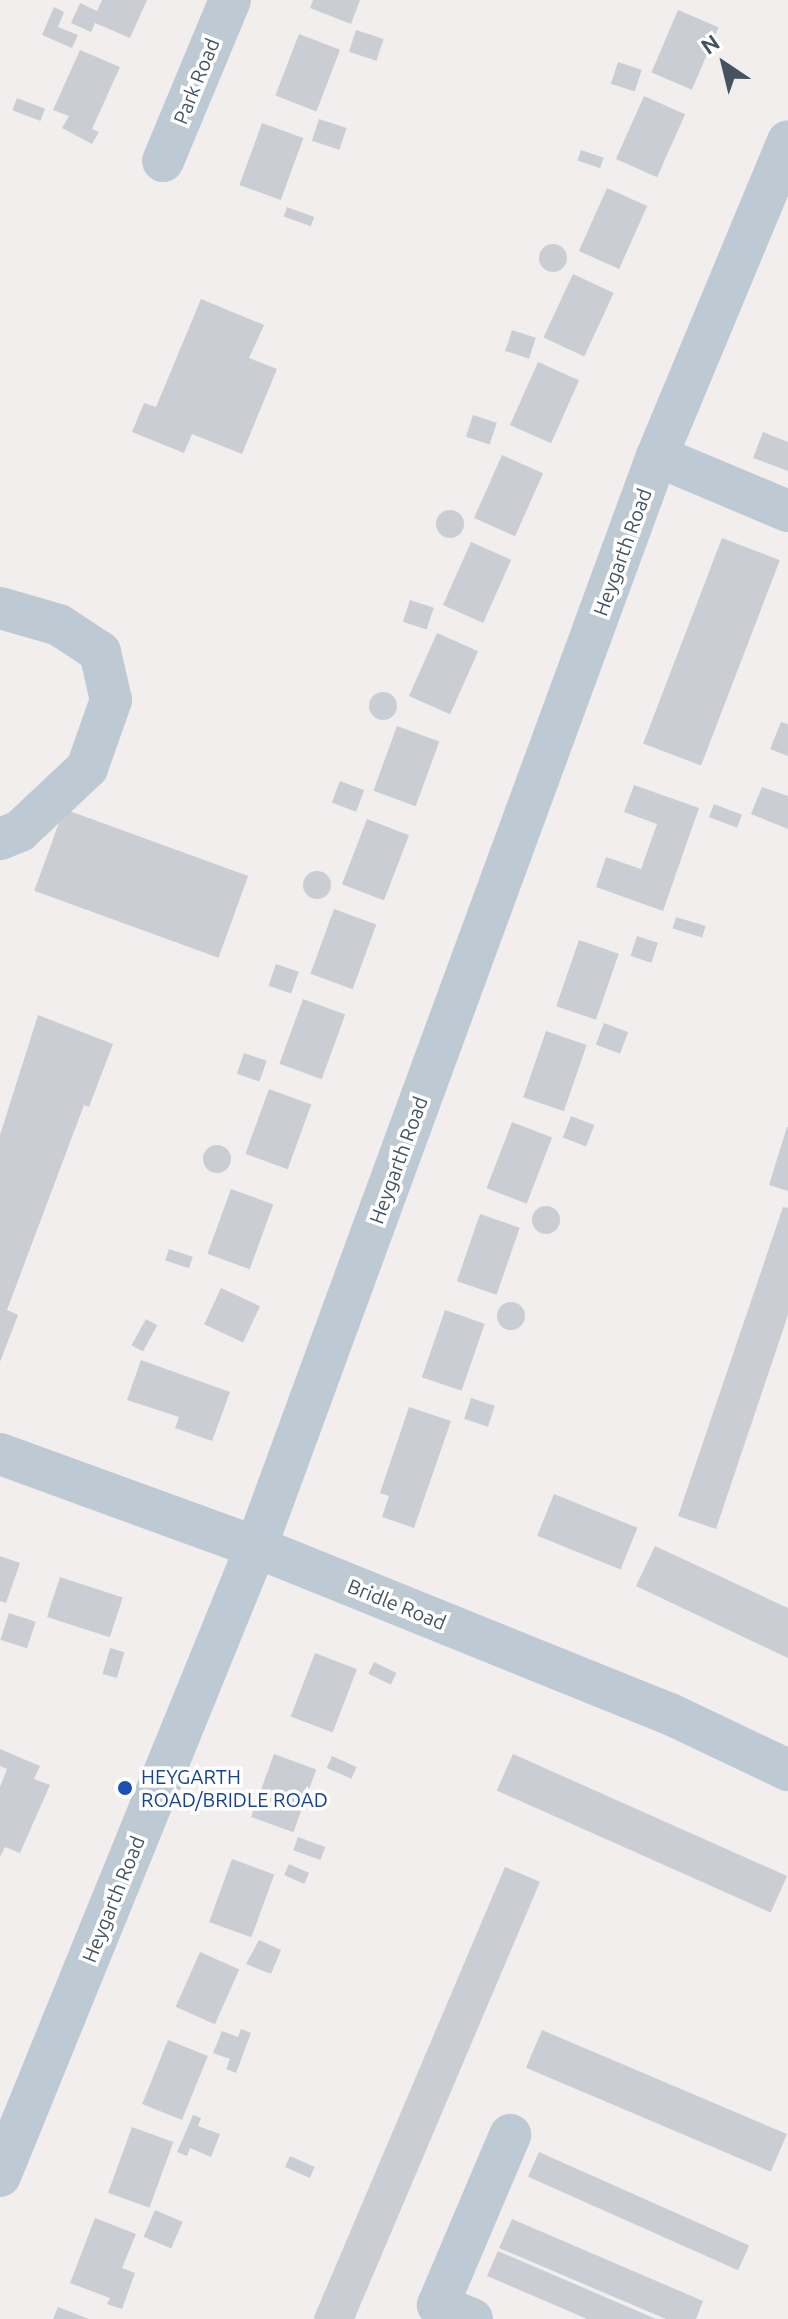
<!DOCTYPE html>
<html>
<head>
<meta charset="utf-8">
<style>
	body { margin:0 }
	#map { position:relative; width:788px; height:2319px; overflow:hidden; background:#f2eeee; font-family:Ubuntu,sans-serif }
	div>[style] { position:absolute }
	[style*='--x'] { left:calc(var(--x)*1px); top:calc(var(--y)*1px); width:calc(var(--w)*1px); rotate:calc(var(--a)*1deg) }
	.building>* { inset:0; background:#caced4; transform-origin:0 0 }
	.round { border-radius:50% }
	.minor>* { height:42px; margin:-21px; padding:0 21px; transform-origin:21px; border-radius:21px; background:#bdcad3 }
	.dots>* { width:22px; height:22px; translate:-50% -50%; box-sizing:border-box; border:4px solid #fff; border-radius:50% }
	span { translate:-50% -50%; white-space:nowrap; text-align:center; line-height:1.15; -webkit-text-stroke:7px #fff; paint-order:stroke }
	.street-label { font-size:20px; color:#44535f }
	.transit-label { font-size:20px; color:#164399 }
	.left { translate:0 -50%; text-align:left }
	.north { position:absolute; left:684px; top:24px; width:80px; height:80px; -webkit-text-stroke:6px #fff; paint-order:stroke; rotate:325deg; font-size:22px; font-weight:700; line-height:32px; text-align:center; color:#44535f }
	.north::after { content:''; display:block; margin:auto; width:28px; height:36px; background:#44535f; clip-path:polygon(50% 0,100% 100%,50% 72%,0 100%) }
</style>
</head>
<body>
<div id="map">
	<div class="building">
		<i style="clip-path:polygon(102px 0,147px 0,130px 38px,95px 23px,91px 32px,71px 23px,80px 3px,97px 11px)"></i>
		<i style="clip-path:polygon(313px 0,360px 0,351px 24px,310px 8px)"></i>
		<i style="clip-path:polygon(54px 7px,64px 12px,58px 27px,78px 35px,72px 48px,42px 35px)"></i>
		<i style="left:678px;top:10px;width:44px;height:68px;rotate:23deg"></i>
		<i style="left:356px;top:30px;width:29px;height:23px;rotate:18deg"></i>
		<i style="left:299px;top:34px;width:44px;height:66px;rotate:21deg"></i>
		<i style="clip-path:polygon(80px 50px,120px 67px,92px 129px,99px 132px,92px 144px,62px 128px,69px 116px,53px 110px)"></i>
		<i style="left:618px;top:62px;width:25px;height:23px;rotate:18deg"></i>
		<i style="left:644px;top:96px;width:45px;height:69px;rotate:24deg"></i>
		<i style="left:17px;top:98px;width:30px;height:13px;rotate:21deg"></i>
		<i style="left:319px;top:119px;width:29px;height:23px;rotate:18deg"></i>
		<i style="left:262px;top:123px;width:44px;height:66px;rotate:20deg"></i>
		<i style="left:581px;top:150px;width:24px;height:11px;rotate:19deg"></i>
		<i style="left:607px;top:188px;width:44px;height:69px;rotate:24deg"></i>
		<i style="left:287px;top:207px;width:29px;height:10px;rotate:20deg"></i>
		<i class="round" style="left:539px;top:244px;width:28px;height:28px"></i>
		<i style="left:573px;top:274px;width:45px;height:70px;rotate:25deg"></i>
		<i style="clip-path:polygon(201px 299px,264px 325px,249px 358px,277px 369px,242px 454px,192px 434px,184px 453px,132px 432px,144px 403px,156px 407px)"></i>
		<i style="left:512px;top:330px;width:25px;height:22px;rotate:18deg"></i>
		<i style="left:538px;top:362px;width:45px;height:69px;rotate:24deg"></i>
		<i style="left:473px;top:415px;width:25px;height:23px;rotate:18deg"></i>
		<i style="clip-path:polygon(763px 432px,788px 442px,788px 471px,753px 458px)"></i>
		<i style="left:502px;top:455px;width:45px;height:69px;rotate:24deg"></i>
		<i class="round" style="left:436px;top:510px;width:28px;height:28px"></i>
		<i style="left:722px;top:538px;width:62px;height:220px;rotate:21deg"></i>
		<i style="left:471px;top:542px;width:44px;height:69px;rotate:24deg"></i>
		<i style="left:410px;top:600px;width:25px;height:23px;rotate:18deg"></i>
		<i style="left:437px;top:633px;width:45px;height:69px;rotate:24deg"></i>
		<i class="round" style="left:369px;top:692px;width:28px;height:28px"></i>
		<i style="clip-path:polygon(781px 722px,788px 724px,788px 756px,770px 749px)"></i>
		<i style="left:397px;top:726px;width:45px;height:69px;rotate:20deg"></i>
		<i style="left:340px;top:781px;width:26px;height:23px;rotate:21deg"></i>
		<i style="clip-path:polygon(634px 785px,699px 808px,663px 911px,596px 887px,606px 857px,641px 869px,657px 824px,624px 812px)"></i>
		<i style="clip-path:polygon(762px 787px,788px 796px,788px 829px,751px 814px)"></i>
		<i style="left:714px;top:804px;width:30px;height:14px;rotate:21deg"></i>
		<i style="left:64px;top:809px;width:196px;height:87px;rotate:20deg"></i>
		<i style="left:367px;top:819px;width:45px;height:70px;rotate:21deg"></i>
		<i class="round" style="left:303px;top:871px;width:28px;height:28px"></i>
		<i style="left:334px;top:909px;width:45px;height:69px;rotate:20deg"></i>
		<i style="left:676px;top:917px;width:31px;height:12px;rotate:17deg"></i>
		<i style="left:637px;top:936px;width:22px;height:21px;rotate:18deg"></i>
		<i style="left:579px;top:940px;width:42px;height:70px;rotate:19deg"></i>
		<i style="left:276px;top:964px;width:24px;height:23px;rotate:19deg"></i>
		<i style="left:303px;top:999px;width:45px;height:69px;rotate:20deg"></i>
		<i style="clip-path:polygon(38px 1015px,113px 1044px,89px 1107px,84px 1105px,7px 1310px,18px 1315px,0 1362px,0 1135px)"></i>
		<i style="left:604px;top:1023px;width:26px;height:23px;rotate:21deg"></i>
		<i style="left:546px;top:1031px;width:43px;height:70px;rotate:19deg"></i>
		<i style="left:244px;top:1053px;width:24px;height:22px;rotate:19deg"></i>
		<i style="left:269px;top:1089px;width:45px;height:69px;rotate:20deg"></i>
		<i style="left:571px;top:1116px;width:25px;height:23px;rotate:21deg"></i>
		<i style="left:512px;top:1122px;width:43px;height:71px;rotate:21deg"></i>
		<i style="clip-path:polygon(787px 1127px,788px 1127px,788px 1191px,769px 1185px)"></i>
		<i class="round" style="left:203px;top:1145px;width:28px;height:28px"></i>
		<i style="left:231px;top:1189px;width:45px;height:69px;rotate:20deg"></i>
		<i class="round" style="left:532px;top:1206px;width:28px;height:28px"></i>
		<i style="clip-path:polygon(783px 1207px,788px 1208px,788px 1315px,716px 1529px,678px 1516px)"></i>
		<i style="left:480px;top:1214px;width:42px;height:71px;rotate:19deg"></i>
		<i style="left:169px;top:1249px;width:25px;height:12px;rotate:18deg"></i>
		<i style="left:221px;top:1288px;width:43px;height:40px;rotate:25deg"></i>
		<i class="round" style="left:497px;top:1302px;width:28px;height:28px"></i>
		<i style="left:445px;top:1310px;width:42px;height:71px;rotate:19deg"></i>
		<i style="left:146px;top:1319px;width:13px;height:30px;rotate:29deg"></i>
		<i style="clip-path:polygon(141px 1360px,230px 1392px,212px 1441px,175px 1428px,179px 1417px,127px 1400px)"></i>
		<i style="left:471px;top:1398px;width:25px;height:22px;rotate:18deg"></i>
		<i style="clip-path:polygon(409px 1407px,451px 1421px,414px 1528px,382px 1517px,389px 1496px,380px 1493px)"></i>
		<i style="left:554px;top:1494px;width:90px;height:45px;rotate:22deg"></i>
		<i style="clip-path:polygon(655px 1546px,788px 1608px,788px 1658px,636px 1586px)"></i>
		<i style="clip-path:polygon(0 1556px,20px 1563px,6px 1603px,0 1601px)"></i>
		<i style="left:60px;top:1577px;width:66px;height:42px;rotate:18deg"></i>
		<i style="left:9px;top:1613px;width:28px;height:28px;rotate:18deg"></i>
		<i style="left:110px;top:1648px;width:15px;height:27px;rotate:16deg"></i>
		<i style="left:315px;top:1653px;width:45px;height:68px;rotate:21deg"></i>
		<i style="left:374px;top:1662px;width:25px;height:13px;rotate:26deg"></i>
		<i style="clip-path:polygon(0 1749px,40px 1766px,34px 1779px,50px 1785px,20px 1853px,5px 1847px,0 1857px,0 1787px,7px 1769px,0 1766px)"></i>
		<i style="left:274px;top:1754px;width:45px;height:67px;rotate:20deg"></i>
		<i style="left:513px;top:1754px;width:300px;height:40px;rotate:24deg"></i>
		<i style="left:332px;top:1756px;width:27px;height:13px;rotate:24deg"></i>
		<i style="left:298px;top:1837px;width:29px;height:14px;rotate:20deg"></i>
		<i style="left:232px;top:1859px;width:45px;height:67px;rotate:20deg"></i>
		<i style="left:289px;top:1864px;width:22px;height:12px;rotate:24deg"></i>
		<i style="left:505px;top:1867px;width:38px;height:490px;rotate:23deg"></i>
		<i style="clip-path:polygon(259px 1940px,281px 1950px,271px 1974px,246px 1964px)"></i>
		<i style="left:200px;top:1952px;width:43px;height:60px;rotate:24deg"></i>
		<i style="clip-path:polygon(241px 2029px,251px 2033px,236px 2073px,226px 2069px,230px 2059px,213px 2053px,222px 2031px,238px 2037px)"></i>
		<i style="left:542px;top:2030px;width:266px;height:41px;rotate:23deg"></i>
		<i style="left:168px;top:2040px;width:43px;height:69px;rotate:22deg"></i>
		<i style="clip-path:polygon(193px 2115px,201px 2118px,198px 2126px,220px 2134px,211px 2157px,190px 2148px,187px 2156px,177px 2152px)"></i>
		<i style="left:132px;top:2127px;width:44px;height:70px;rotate:20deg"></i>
		<i style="left:539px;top:2152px;width:230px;height:27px;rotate:24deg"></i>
		<i style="left:290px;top:2156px;width:27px;height:12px;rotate:24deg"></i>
		<i style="left:155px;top:2210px;width:30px;height:29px;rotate:23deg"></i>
		<i style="clip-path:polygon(95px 2218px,136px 2234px,122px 2268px,135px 2273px,122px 2309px,107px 2304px,110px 2298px,70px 2283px)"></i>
		<i style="clip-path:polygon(512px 2219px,703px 2301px,696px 2319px,666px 2319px,499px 2248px)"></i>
		<i style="clip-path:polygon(498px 2251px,512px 2257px,656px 2319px,587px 2319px,557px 2306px,487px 2276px)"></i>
		<i style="clip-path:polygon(58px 2307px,89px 2319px,53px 2319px)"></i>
	</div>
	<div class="minor">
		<i style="--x:163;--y:161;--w:174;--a:-67.4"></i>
		<i style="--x:657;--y:456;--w:142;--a:22.8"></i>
		<i style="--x:0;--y:608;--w:61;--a:16.1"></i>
		<i style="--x:59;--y:625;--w:49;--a:33.4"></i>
		<i style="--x:100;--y:652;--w:49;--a:77.1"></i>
		<i style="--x:111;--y:700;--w:72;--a:109.4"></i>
		<i style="--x:87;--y:768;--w:92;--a:136.8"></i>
		<i style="--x:20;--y:831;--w:22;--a:158"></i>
		<i style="--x:0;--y:1454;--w:272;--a:20"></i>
		<i style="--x:256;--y:1547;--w:446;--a:22"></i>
		<i style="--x:670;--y:1714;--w:131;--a:25.4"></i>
		<i style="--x:0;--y:2176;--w:679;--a:-67.85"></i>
		<i style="--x:256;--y:1547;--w:1162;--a:-69.82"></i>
		<i style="--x:657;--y:456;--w:341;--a:-67.4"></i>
		<i style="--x:472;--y:2319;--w:37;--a:-158"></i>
		<i style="--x:438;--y:2305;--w:185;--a:-67"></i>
	</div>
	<div class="dots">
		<i style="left:125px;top:1788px;background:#1a4fb4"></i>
	</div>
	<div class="street-label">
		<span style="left:196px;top:81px;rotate:-68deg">Park Road</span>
		<span style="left:622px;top:552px;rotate:-70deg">Heygarth Road</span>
		<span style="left:398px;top:1160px;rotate:-70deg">Heygarth Road</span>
		<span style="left:397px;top:1604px;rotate:22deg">Bridle Road</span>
		<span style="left:113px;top:1899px;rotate:-68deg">Heygarth Road</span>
	</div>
	<div class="transit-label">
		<span class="left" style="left:141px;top:1788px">HEYGARTH<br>ROAD/BRIDLE ROAD</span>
	</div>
	<div class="north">N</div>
</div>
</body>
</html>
